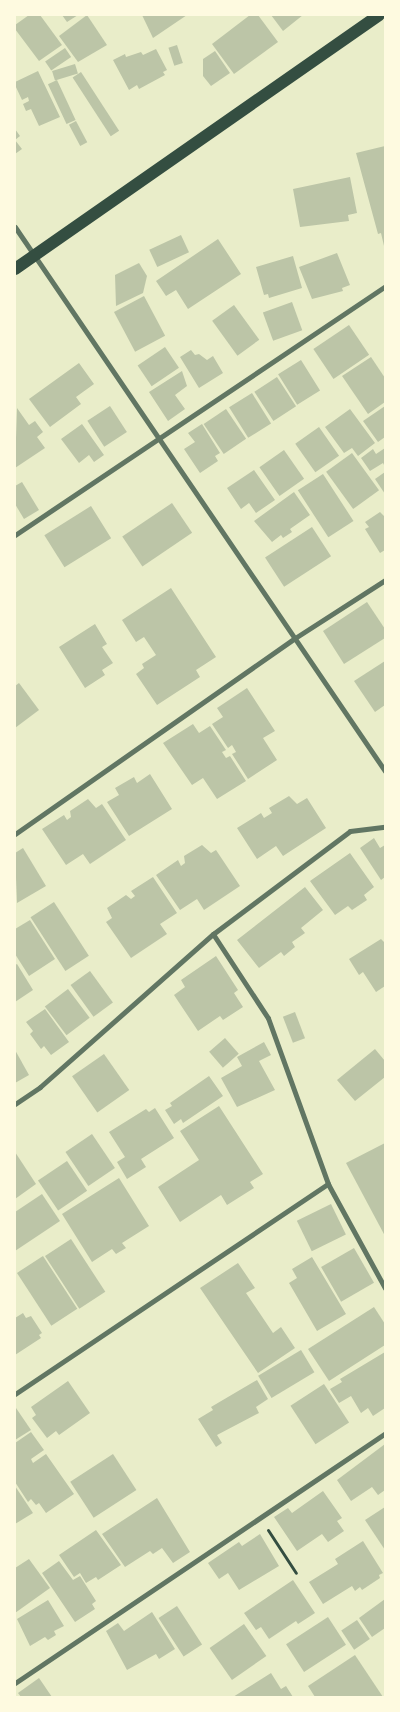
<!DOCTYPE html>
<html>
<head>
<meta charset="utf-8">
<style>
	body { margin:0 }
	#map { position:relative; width:400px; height:1712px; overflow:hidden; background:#e9edc9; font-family:"Varela Round",sans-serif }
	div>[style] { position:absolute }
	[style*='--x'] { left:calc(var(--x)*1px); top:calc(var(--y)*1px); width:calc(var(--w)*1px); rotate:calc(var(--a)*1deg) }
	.building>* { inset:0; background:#bcc5a7; transform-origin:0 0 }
	.path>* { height:3px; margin:-1.5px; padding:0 1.5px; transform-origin:1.5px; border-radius:1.5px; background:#344e41 }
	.minor>* { height:5px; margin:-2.5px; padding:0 2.5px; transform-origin:2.5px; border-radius:2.5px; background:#617663 }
	.primary>* { height:12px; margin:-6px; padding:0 6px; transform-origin:6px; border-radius:6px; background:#344e41 }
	span { translate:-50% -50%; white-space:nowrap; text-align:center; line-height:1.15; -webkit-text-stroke:4px #fefae0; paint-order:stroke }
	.frame { position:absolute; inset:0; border:16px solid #fefae0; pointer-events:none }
</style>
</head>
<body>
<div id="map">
	<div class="building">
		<i style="clip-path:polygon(29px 15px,40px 15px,62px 45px,39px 61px,15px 29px,15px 25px)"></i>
		<i style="clip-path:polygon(62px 15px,78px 15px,67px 22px)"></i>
		<i style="clip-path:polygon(87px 15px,107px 45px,78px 62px,59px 36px)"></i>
		<i style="clip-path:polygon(142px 15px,187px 15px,153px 38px)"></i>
		<i style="clip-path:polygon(250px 15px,258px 15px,278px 42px,234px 74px,212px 44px)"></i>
		<i style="clip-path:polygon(271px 15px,303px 15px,283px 31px)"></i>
		<i style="left:177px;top:45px;width:19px;height:9px;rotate:72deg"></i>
		<i style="left:65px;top:48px;width:11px;height:24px;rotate:56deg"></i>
		<i style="clip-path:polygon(156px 49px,167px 70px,163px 72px,165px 75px,139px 89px,137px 85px,129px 90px,113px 60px,125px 54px,126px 57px,141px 52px,143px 55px)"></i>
		<i style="clip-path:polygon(215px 51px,230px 73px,211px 86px,203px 76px,203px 59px)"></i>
		<i style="left:75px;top:64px;width:10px;height:24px;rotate:73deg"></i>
		<i style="clip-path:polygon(38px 71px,60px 117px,39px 126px,31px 109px,26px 111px,23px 104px,29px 101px,28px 97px,22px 100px,15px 85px,15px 82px)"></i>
		<i style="left:81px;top:72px;width:70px;height:10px;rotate:57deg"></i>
		<i style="left:57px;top:80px;width:44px;height:10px;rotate:65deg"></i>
		<i style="left:76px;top:121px;width:24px;height:8px;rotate:62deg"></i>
		<i style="clip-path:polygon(15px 129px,20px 136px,15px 140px,22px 149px,15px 154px)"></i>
		<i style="clip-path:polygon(385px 146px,385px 246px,384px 246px,381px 233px,378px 234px,356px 153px)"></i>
		<i style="clip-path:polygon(350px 177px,357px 213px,348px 215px,349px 221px,300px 227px,293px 189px)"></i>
		<i style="left:181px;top:235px;width:19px;height:35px;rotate:65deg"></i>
		<i style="clip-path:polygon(218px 239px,241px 274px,188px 309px,176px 290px,166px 296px,156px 281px)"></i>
		<i style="clip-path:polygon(337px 253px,350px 285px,342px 288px,343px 291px,312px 299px,299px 267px)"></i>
		<i style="clip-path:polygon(293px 256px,302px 288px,269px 298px,268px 294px,264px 295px,256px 267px)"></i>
		<i style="clip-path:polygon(139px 263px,147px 276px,143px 293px,116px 306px,115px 275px)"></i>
		<i style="left:144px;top:296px;width:45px;height:34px;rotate:62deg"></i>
		<i style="left:292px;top:302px;width:30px;height:31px;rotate:70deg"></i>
		<i style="left:234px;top:305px;width:43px;height:27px;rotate:54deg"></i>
		<i style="left:349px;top:325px;width:36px;height:43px;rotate:56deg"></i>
		<i style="left:165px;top:347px;width:25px;height:33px;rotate:56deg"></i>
		<i style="clip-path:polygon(191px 350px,195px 355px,199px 354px,207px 360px,213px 356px,223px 373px,199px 388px,180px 357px)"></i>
		<i style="clip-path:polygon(371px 357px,385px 378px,385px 402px,368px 414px,342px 376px)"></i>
		<i style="left:301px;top:360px;width:36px;height:27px;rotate:58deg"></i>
		<i style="clip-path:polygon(79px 363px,94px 384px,76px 397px,81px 404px,50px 427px,29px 399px)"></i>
		<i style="clip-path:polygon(182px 371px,187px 386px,175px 395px,185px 409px,168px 421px,149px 392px)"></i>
		<i style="left:277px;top:377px;width:35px;height:27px;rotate:57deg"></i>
		<i style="left:252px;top:393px;width:36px;height:27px;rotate:58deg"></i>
		<i style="left:110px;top:406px;width:31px;height:27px;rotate:57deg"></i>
		<i style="clip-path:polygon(385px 406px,385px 437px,378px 442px,363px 421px)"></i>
		<i style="clip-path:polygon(17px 408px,29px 425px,35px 421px,43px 432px,37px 437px,45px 448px,15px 468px)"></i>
		<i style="left:226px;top:409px;width:36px;height:27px;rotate:56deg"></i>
		<i style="clip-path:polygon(350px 409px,375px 443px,358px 456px,352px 448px,344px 453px,325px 427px)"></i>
		<i style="clip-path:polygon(82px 424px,104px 455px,94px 462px,89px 455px,79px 463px,61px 439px)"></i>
		<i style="clip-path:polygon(202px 424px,220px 453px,215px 456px,218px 461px,200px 473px,184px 449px,195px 442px,188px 433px)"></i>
		<i style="left:319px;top:427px;width:35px;height:29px;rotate:55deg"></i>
		<i style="clip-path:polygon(385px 448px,385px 467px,383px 463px,370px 471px,361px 458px,373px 449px,376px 454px)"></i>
		<i style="left:284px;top:450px;width:35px;height:30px;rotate:55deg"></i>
		<i style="left:352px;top:453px;width:46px;height:32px;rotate:54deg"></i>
		<i style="clip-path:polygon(254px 470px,275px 500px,256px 513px,249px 503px,241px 509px,227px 488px)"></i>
		<i style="clip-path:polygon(385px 472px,385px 494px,375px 479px)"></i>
		<i style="left:323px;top:474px;width:56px;height:30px;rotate:57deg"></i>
		<i style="clip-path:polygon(22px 482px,39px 510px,24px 519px,15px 504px,15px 486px)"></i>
		<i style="clip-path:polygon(294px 492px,310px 515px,290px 529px,292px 532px,283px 538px,281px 535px,272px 542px,254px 521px)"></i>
		<i style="left:172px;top:503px;width:36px;height:60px;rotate:56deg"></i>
		<i style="left:91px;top:506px;width:38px;height:55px;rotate:58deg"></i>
		<i style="clip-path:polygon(380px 512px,385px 517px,385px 550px,380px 553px,365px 529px,369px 527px,365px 522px)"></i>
		<i style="left:312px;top:527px;width:35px;height:56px;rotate:57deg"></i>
		<i style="clip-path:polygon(171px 588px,216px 657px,196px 670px,200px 677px,157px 705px,136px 674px,144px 668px,142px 664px,156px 655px,144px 637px,136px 642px,122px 620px)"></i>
		<i style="clip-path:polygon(367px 602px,385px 629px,385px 638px,344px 664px,323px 631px)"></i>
		<i style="clip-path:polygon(95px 624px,107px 644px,102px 647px,113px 663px,102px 670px,105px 675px,85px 688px,59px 647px)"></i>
		<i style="clip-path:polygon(385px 661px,385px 705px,375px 712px,354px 681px)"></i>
		<i style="clip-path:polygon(19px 683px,39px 710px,15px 728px,15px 686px)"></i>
		<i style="clip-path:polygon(247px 688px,275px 731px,263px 738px,277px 760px,248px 779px,232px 754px,236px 752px,232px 745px,228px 748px,212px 724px,223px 717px,217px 708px)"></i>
		<i style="clip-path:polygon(193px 724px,199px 733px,210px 726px,226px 750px,222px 752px,226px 758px,230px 756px,246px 781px,217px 799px,203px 778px,192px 785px,163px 743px)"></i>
		<i style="clip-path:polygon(150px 774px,172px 809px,129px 836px,107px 802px,119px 795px,115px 788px,134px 777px,137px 783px)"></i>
		<i style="clip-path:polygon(289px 796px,297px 804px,307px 798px,326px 828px,283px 856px,276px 846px,257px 859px,237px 828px,261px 813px,264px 818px,272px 813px,269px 808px)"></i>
		<i style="clip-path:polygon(88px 799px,96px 808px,102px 804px,126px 840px,90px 864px,83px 854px,66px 865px,42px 829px,64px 815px,67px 820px,71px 817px,70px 811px)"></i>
		<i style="clip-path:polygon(374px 838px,380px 848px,385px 845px,385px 877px,381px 880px,360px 848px)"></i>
		<i style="clip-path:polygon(202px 845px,211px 853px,216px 850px,240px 886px,204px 910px,197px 899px,180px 910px,156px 875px,178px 860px,181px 866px,185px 863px,184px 856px)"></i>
		<i style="clip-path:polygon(23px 848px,46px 886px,17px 903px,15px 853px)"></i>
		<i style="clip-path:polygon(350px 853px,374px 887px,364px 895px,367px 900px,352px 910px,348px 906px,335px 915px,310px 881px)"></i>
		<i style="clip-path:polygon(153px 877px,177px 913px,160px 924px,167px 934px,131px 958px,106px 922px,112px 918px,107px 908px,126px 895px,131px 899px,135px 896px,131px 891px)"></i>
		<i style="clip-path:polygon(305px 887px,323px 910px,301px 928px,305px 933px,292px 942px,295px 947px,284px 956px,281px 952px,259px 968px,237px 940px)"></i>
		<i style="left:54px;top:902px;width:64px;height:28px;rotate:57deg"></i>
		<i style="clip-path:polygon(30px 920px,55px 959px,29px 976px,15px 954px,15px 929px)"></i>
		<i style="clip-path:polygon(381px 939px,385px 943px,385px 986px,376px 992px,363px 972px,359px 975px,349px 959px)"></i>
		<i style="clip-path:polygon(216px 956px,238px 990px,234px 993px,243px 1007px,223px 1020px,220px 1016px,198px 1031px,174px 995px,185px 987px,181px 980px)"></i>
		<i style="clip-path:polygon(17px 964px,33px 990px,15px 1002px,15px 965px)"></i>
		<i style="left:90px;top:971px;width:39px;height:24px;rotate:54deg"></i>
		<i style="left:68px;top:989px;width:36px;height:29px;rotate:53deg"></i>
		<i style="clip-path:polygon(45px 1009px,69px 1042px,51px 1055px,44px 1046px,41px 1049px,30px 1034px,33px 1031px,26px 1022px)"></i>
		<i style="left:295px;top:1012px;width:28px;height:13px;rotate:69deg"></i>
		<i style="left:225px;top:1038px;width:21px;height:21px;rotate:49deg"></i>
		<i style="clip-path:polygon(264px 1042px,271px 1055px,259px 1061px,275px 1090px,237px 1107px,221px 1078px,242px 1066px,237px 1057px)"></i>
		<i style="clip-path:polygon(375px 1049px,385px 1061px,385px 1077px,355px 1101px,337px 1080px)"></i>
		<i style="clip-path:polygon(15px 1050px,29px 1075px,15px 1083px)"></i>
		<i style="left:104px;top:1054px;width:44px;height:39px;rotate:55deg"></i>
		<i style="clip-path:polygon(209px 1076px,223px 1096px,183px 1123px,181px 1119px,174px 1124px,165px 1110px,172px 1106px,170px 1103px)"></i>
		<i style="clip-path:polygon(219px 1106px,263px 1174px,250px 1182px,254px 1188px,227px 1205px,221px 1195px,180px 1222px,158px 1187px,199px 1160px,180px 1131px)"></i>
		<i style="clip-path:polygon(155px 1108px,174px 1138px,141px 1159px,146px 1167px,127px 1179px,117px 1162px,125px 1157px,109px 1132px,146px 1109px,149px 1112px)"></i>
		<i style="left:92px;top:1134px;width:41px;height:32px;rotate:56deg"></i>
		<i style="clip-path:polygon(385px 1143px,385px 1236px,346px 1163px)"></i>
		<i style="clip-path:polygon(15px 1152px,36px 1184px,15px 1199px)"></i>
		<i style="left:67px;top:1161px;width:36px;height:35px;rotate:56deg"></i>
		<i style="clip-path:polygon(119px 1178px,149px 1226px,122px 1243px,126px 1248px,116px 1254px,112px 1249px,92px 1262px,62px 1214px)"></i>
		<i style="clip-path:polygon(42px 1194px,60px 1221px,15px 1251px,15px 1212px)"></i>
		<i style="left:331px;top:1204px;width:34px;height:38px;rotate:64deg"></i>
		<i style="left:71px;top:1239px;width:63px;height:31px;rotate:57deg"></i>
		<i style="left:354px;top:1248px;width:40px;height:38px;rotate:60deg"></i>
		<i style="left:43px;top:1256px;width:63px;height:31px;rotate:57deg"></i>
		<i style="clip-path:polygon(312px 1257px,346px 1314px,317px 1331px,289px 1283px,297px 1278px,292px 1269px)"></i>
		<i style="clip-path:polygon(238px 1263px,255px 1288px,246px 1293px,273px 1333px,281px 1327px,295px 1348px,258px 1373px,200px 1288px)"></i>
		<i style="clip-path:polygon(374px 1307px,385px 1324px,385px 1345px,329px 1381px,308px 1349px)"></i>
		<i style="clip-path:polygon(23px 1313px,26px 1318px,31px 1316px,42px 1333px,39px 1335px,41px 1338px,15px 1355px,15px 1318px)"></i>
		<i style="left:301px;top:1350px;width:26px;height:50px;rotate:59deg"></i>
		<i style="clip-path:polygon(385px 1352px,385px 1408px,373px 1416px,368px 1408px,361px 1413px,351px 1396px,339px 1403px,330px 1389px,342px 1382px,340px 1379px)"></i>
		<i style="clip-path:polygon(257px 1380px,268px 1399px,256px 1407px,259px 1413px,217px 1435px,222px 1443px,216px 1447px,198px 1419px,213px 1410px,211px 1407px)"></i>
		<i style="clip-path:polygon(68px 1381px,90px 1413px,59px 1435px,56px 1431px,47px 1438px,32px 1418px,36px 1415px,31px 1407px)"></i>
		<i style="left:324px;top:1384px;width:46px;height:40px;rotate:57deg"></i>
		<i style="clip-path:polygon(16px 1408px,31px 1430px,15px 1440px,15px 1409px)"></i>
		<i style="clip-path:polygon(31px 1432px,44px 1450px,31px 1459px,33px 1463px,46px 1454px,74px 1494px,46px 1513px,39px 1503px,36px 1505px,31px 1499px,28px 1502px,15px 1482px,15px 1443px)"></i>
		<i style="clip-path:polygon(385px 1444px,385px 1490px,378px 1495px,372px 1487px,351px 1501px,337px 1480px)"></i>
		<i style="left:113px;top:1454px;width:43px;height:51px;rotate:57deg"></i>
		<i style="clip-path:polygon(15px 1486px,33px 1513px,15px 1524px)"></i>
		<i style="clip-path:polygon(323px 1491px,342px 1518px,337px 1521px,344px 1531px,328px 1542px,322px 1534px,297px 1551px,274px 1517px,288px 1508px,292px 1513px)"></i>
		<i style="clip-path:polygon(157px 1498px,190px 1552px,173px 1563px,162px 1548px,153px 1554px,150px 1551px,125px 1567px,102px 1534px)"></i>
		<i style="clip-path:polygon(385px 1507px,385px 1550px,365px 1520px)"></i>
		<i style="clip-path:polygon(96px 1530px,121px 1565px,98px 1580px,96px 1577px,86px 1583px,80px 1573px,74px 1577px,59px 1555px)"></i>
		<i style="clip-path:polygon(260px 1534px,279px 1566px,239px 1590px,228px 1573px,219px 1579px,208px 1563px,239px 1542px,242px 1546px)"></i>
		<i style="clip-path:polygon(363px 1541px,383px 1573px,379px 1575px,380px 1578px,362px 1590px,360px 1587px,355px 1591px,352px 1586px,323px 1604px,309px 1582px,338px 1564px,335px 1559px)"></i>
		<i style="clip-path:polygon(29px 1559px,50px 1588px,15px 1613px,15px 1568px)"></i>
		<i style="clip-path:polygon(59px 1561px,73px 1580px,80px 1576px,96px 1601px,92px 1604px,95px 1609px,75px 1622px,42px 1573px)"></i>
		<i style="clip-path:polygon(293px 1580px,315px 1613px,298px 1624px,296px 1621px,269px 1639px,261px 1627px,256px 1630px,244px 1613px)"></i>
		<i style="clip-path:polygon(385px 1599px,385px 1628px,372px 1637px,359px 1618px)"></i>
		<i style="clip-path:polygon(48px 1600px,64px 1626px,54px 1631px,56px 1635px,48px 1640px,45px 1637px,30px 1646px,17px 1619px)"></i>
		<i style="left:177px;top:1606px;width:46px;height:22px;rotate:57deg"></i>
		<i style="clip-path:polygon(152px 1612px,175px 1649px,159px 1659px,156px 1654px,127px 1670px,106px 1631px,118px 1623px,124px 1631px)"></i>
		<i style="left:328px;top:1617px;width:33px;height:50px;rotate:57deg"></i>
		<i style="left:357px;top:1620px;width:23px;height:19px;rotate:56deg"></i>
		<i style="left:244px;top:1624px;width:39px;height:42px;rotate:55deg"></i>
		<i style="clip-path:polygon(355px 1655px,383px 1697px,315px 1697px,308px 1686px)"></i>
		<i style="clip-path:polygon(271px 1673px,281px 1689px,286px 1686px,293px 1697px,233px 1697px)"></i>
		<i style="clip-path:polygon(39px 1678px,52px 1697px,21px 1697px,18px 1693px)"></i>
	</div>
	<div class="path">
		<i style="--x:268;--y:1530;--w:51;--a:56.9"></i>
	</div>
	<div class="minor">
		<i style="--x:15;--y:227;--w:658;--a:55.78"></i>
		<i style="--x:15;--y:535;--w:446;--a:-33.9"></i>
		<i style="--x:15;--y:834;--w:342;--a:-35"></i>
		<i style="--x:295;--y:638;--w:107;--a:-32.8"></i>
		<i style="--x:213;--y:934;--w:100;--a:56.8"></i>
		<i style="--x:268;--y:1018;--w:177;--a:70.1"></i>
		<i style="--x:328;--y:1184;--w:119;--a:61.3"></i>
		<i style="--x:15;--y:1104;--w:30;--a:-34"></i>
		<i style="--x:40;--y:1087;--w:231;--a:-41.5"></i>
		<i style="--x:213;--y:934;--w:171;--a:-36.9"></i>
		<i style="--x:350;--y:831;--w:35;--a:-7"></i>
		<i style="--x:15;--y:1394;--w:377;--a:-33.9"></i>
		<i style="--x:15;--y:1683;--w:447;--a:-34"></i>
	</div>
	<div class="primary">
		<i style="--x:15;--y:269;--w:444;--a:-34.9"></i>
	</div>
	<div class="frame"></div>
</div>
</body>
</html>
